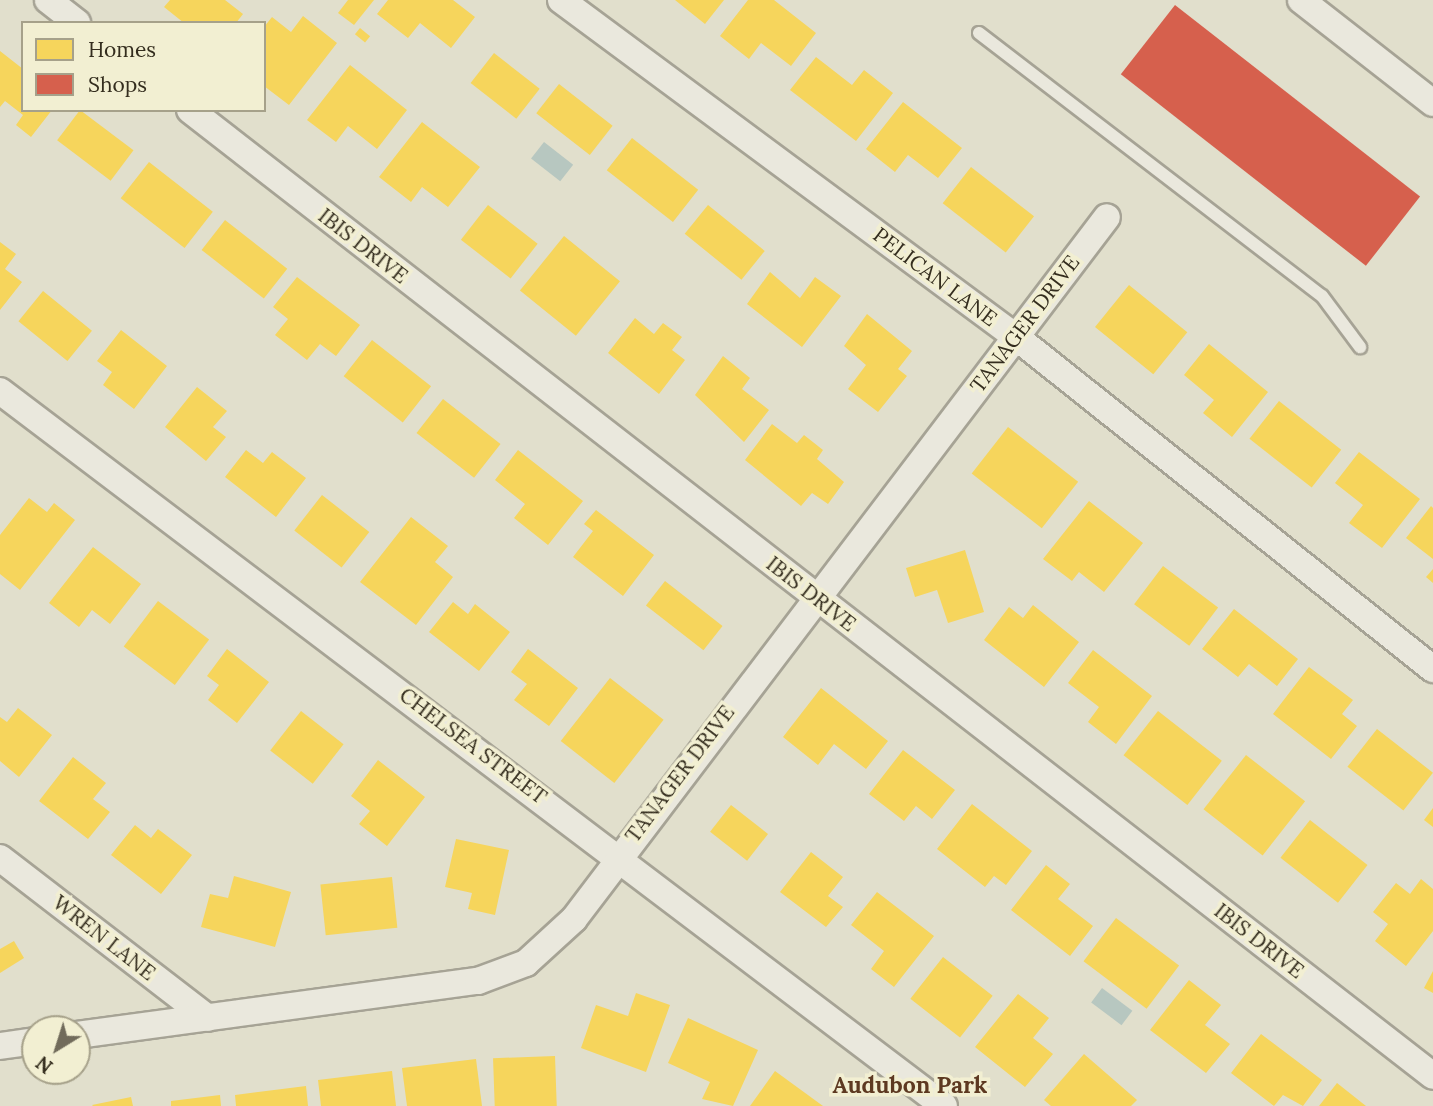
<!DOCTYPE html>
<html>
<head>
<meta charset="utf-8">
<style>
	body { margin:0 }
	#map { position:relative; width:1433px; height:1106px; overflow:hidden; background:#e1dfcc; font-family:Lora,serif }
	div>[style] { position:absolute }
	[style*='--x'] { left:calc(var(--x)*1px); top:calc(var(--y)*1px); width:calc(var(--w)*1px); rotate:calc(var(--a)*1deg) }
	.water>* { inset:0; background:#b7c7c0; transform-origin:0 0 }
	.homes>* { inset:0; background:#f6d55c; transform-origin:0 0 }
	.shops>* { inset:0; background:#d6604d; transform-origin:0 0 }
	.roads { filter:drop-shadow(2px 0 #a6a395) drop-shadow(-2px 0 #a6a395) drop-shadow(0 2px #a6a395) drop-shadow(0 -2px #a6a395) }
	.service>* { height:12px; margin:-6px; padding:0 6px; transform-origin:6px; border-radius:6px; background:#eae8dd }
	.minor>* { height:26px; margin:-13px; padding:0 13px; transform-origin:13px; border-radius:13px; background:#eae8dd }
	span { translate:-50% -50%; white-space:nowrap; text-align:center; line-height:1.15; -webkit-text-stroke:7px #f2efd2; paint-order:stroke }
	.street-label { font-size:21px; color:#342d1e }
	.neighbourhood-label { font-size:23px; color:#5d3921; font-weight:700 }
	.legend { position:absolute; left:21px; top:21px; width:245px; height:91px; box-sizing:border-box; background:#f2efd2; border:2px solid #a6a18a; margin:0; padding:9px 12px; list-style:none; font-size:21px; color:#342d1e }
	.legend li { display:flex; align-items:center; gap:14px; height:35px }
	.legend b { width:35px; border:2px solid #a6a18a }
	.north { position:absolute; left:21px; top:1015px; width:70px; height:70px; box-sizing:border-box; background:#f2efd2; border:2px solid #a6a18a; border-radius:50%; rotate:218deg; font-size:19px; font-weight:700; line-height:28px; text-align:center; color:#342d1e }
	.north::after { content:''; display:block; margin:auto; width:24px; height:32px; background:#716b5b; clip-path:polygon(50% 0,100% 100%,50% 72%,0 100%) }
</style>
</head>
<body>
<div id="map">
	<div class="water">
		<i style="left:544px;top:142px;width:37px;height:21px;rotate:38deg"></i>
		<i style="left:1102px;top:988px;width:38px;height:18px;rotate:37deg"></i>
	</div>
	<div class="homes">
		<i style="clip-path:polygon(170px 0,225px 0,243px 14px,236px 23px,184px 23px,164px 7px)"></i>
		<i style="clip-path:polygon(348px 0,374px 0,354px 25px,338px 13px)"></i>
		<i style="clip-path:polygon(388px 0,453px 0,475px 17px,451px 48px,420px 23px,408px 38px,377px 14px)"></i>
		<i style="clip-path:polygon(675px 0,724px 0,705px 24px)"></i>
		<i style="clip-path:polygon(748px 0,774px 0,816px 33px,791px 66px,761px 43px,749px 59px,720px 36px)"></i>
		<i style="clip-path:polygon(303px 16px,337px 43px,289px 105px,264px 86px,264px 27px,272px 17px,291px 32px)"></i>
		<i style="left:360px;top:28px;width:13px;height:8px;rotate:39deg"></i>
		<i style="clip-path:polygon(0 51px,23px 69px,23px 110px,52px 110px,31px 137px,16px 125px,23px 115px,5px 101px,0 107px)"></i>
		<i style="left:494px;top:53px;width:58px;height:38px;rotate:38deg"></i>
		<i style="clip-path:polygon(816px 57px,852px 85px,864px 70px,893px 93px,856px 141px,790px 90px)"></i>
		<i style="clip-path:polygon(350px 65px,407px 110px,377px 149px,348px 126px,336px 142px,307px 120px)"></i>
		<i style="left:559px;top:84px;width:68px;height:37px;rotate:38deg"></i>
		<i style="clip-path:polygon(903px 102px,962px 148px,938px 178px,908px 155px,895px 172px,866px 149px)"></i>
		<i style="left:80px;top:110px;width:67px;height:38px;rotate:37deg"></i>
		<i style="clip-path:polygon(422px 122px,480px 167px,448px 207px,422px 187px,411px 202px,379px 177px)"></i>
		<i style="left:632px;top:138px;width:84px;height:41px;rotate:38deg"></i>
		<i style="left:149px;top:162px;width:81px;height:46px;rotate:38deg"></i>
		<i style="left:971px;top:167px;width:80px;height:46px;rotate:38deg"></i>
		<i style="left:488px;top:205px;width:63px;height:44px;rotate:38deg"></i>
		<i style="left:708px;top:205px;width:73px;height:37px;rotate:39deg"></i>
		<i style="left:225px;top:220px;width:79px;height:38px;rotate:38deg"></i>
		<i style="left:564px;top:236px;width:72px;height:70px;rotate:39deg"></i>
		<i style="clip-path:polygon(0 242px,16px 254px,5px 269px,22px 282px,0 310px)"></i>
		<i style="clip-path:polygon(770px 272px,800px 298px,815px 277px,841px 296px,802px 347px,747px 304px)"></i>
		<i style="clip-path:polygon(297px 277px,360px 325px,336px 356px,320px 344px,307px 360px,275px 335px,288px 319px,273px 307px)"></i>
		<i style="left:1129px;top:285px;width:75px;height:54px;rotate:39deg"></i>
		<i style="left:43px;top:291px;width:63px;height:39px;rotate:39deg"></i>
		<i style="clip-path:polygon(867px 314px,912px 351px,898px 369px,907px 376px,878px 412px,848px 389px,866px 365px,844px 346px)"></i>
		<i style="clip-path:polygon(635px 318px,654px 334px,663px 323px,682px 337px,672px 350px,685px 360px,659px 394px,608px 353px)"></i>
		<i style="clip-path:polygon(121px 330px,167px 366px,134px 409px,103px 385px,112px 372px,97px 361px)"></i>
		<i style="left:372px;top:340px;width:75px;height:46px;rotate:38deg"></i>
		<i style="clip-path:polygon(1209px 344px,1268px 392px,1232px 437px,1203px 413px,1214px 400px,1184px 375px)"></i>
		<i style="clip-path:polygon(723px 356px,750px 378px,742px 389px,769px 410px,744px 442px,695px 395px)"></i>
		<i style="clip-path:polygon(197px 387px,227px 411px,213px 427px,226px 437px,206px 461px,165px 427px)"></i>
		<i style="left:443px;top:399px;width:73px;height:43px;rotate:38deg"></i>
		<i style="left:1279px;top:401px;width:79px;height:48px;rotate:38deg"></i>
		<i style="clip-path:polygon(772px 424px,797px 443px,804px 435px,823px 450px,817px 459px,844px 482px,828px 504px,812px 493px,801px 506px,745px 460px)"></i>
		<i style="left:1008px;top:427px;width:89px;height:59px;rotate:38deg"></i>
		<i style="clip-path:polygon(246px 450px,263px 463px,272px 452px,306px 478px,276px 517px,225px 477px)"></i>
		<i style="clip-path:polygon(518px 450px,583px 501px,548px 545px,514px 518px,525px 504px,495px 480px)"></i>
		<i style="clip-path:polygon(1359px 452px,1420px 499px,1382px 548px,1349px 523px,1363px 505px,1335px 483px)"></i>
		<i style="left:322px;top:495px;width:60px;height:45px;rotate:38deg"></i>
		<i style="clip-path:polygon(29px 498px,47px 512px,54px 503px,75px 520px,20px 590px,0 574px,0 535px)"></i>
		<i style="clip-path:polygon(1089px 501px,1143px 543px,1104px 592px,1079px 572px,1072px 581px,1043px 559px)"></i>
		<i style="clip-path:polygon(1431px 506px,1433px 508px,1433px 559px,1406px 538px)"></i>
		<i style="clip-path:polygon(596px 510px,654px 555px,623px 596px,573px 557px,593px 531px,584px 524px)"></i>
		<i style="clip-path:polygon(411px 517px,448px 546px,435px 562px,453px 577px,416px 625px,360px 582px)"></i>
		<i style="clip-path:polygon(93px 547px,141px 584px,110px 624px,92px 610px,79px 627px,49px 603px)"></i>
		<i style="clip-path:polygon(965px 550px,984px 612px,948px 623px,937px 590px,915px 597px,906px 568px)"></i>
		<i style="left:1163px;top:566px;width:69px;height:48px;rotate:37deg"></i>
		<i style="clip-path:polygon(1433px 569px,1433px 583px,1426px 577px)"></i>
		<i style="left:665px;top:581px;width:73px;height:31px;rotate:38deg"></i>
		<i style="left:158px;top:601px;width:64px;height:57px;rotate:37deg"></i>
		<i style="clip-path:polygon(453px 602px,468px 614px,475px 604px,510px 632px,479px 671px,429px 632px)"></i>
		<i style="clip-path:polygon(1033px 605px,1079px 642px,1044px 687px,984px 640px,1009px 607px,1023px 618px)"></i>
		<i style="clip-path:polygon(1234px 609px,1298px 659px,1277px 686px,1249px 664px,1238px 677px,1202px 649px)"></i>
		<i style="clip-path:polygon(227px 649px,269px 682px,237px 723px,208px 700px,219px 685px,207px 676px)"></i>
		<i style="clip-path:polygon(528px 649px,578px 688px,549px 726px,514px 700px,527px 684px,511px 672px)"></i>
		<i style="clip-path:polygon(1093px 650px,1152px 696px,1116px 744px,1088px 722px,1099px 707px,1068px 683px)"></i>
		<i style="clip-path:polygon(1309px 667px,1353px 700px,1342px 714px,1357px 726px,1331px 759px,1273px 714px)"></i>
		<i style="left:610px;top:678px;width:68px;height:80px;rotate:38deg"></i>
		<i style="clip-path:polygon(821px 688px,888px 741px,866px 769px,834px 744px,818px 765px,783px 737px)"></i>
		<i style="clip-path:polygon(18px 708px,52px 735px,19px 777px,0 761px,0 717px,7px 722px)"></i>
		<i style="left:301px;top:711px;width:54px;height:50px;rotate:38deg"></i>
		<i style="left:1158px;top:711px;width:81px;height:56px;rotate:38deg"></i>
		<i style="left:1377px;top:729px;width:71px;height:48px;rotate:38deg"></i>
		<i style="clip-path:polygon(903px 750px,955px 790px,932px 819px,916px 806px,904px 821px,869px 794px)"></i>
		<i style="left:1246px;top:755px;width:75px;height:69px;rotate:38deg"></i>
		<i style="clip-path:polygon(73px 757px,106px 783px,93px 799px,110px 812px,88px 839px,39px 801px)"></i>
		<i style="clip-path:polygon(378px 760px,425px 797px,387px 846px,359px 824px,370px 811px,351px 796px)"></i>
		<i style="clip-path:polygon(972px 804px,1032px 851px,1006px 885px,994px 876px,985px 887px,937px 849px)"></i>
		<i style="left:731px;top:805px;width:47px;height:34px;rotate:38deg"></i>
		<i style="clip-path:polygon(1433px 808px,1433px 827px,1424px 820px)"></i>
		<i style="left:1310px;top:820px;width:73px;height:48px;rotate:38deg"></i>
		<i style="clip-path:polygon(135px 825px,151px 838px,158px 829px,192px 855px,161px 894px,111px 855px)"></i>
		<i style="clip-path:polygon(456px 839px,509px 850px,495px 915px,468px 909px,472px 893px,445px 887px)"></i>
		<i style="clip-path:polygon(811px 852px,843px 877px,828px 896px,843px 907px,826px 927px,780px 892px)"></i>
		<i style="clip-path:polygon(1046px 865px,1070px 884px,1058px 899px,1093px 926px,1070px 956px,1011px 910px)"></i>
		<i style="clip-path:polygon(234px 876px,291px 892px,275px 947px,201px 927px,210px 894px,228px 898px)"></i>
		<i style="left:392px;top:877px;width:51px;height:72px;rotate:84deg"></i>
		<i style="clip-path:polygon(1421px 879px,1433px 889px,1433px 931px,1406px 966px,1375px 941px,1388px 924px,1373px 912px,1396px 883px,1410px 894px)"></i>
		<i style="clip-path:polygon(877px 892px,934px 936px,894px 987px,871px 969px,884px 951px,851px 925px)"></i>
		<i style="left:1116px;top:918px;width:79px;height:54px;rotate:37deg"></i>
		<i style="clip-path:polygon(14px 941px,24px 958px,0 973px,0 949px)"></i>
		<i style="left:943px;top:957px;width:63px;height:53px;rotate:38deg"></i>
		<i style="clip-path:polygon(1433px 971px,1433px 993px,1424px 988px)"></i>
		<i style="clip-path:polygon(1189px 980px,1221px 1005px,1205px 1025px,1230px 1044px,1206px 1073px,1150px 1030px)"></i>
		<i style="clip-path:polygon(636px 993px,670px 1005px,646px 1072px,581px 1048px,596px 1005px,628px 1016px)"></i>
		<i style="clip-path:polygon(1018px 994px,1049px 1018px,1033px 1038px,1053px 1054px,1025px 1087px,975px 1047px)"></i>
		<i style="clip-path:polygon(688px 1018px,758px 1050px,733px 1106px,702px 1099px,710px 1082px,668px 1063px)"></i>
		<i style="clip-path:polygon(1261px 1034px,1322px 1080px,1303px 1106px,1283px 1095px,1274px 1106px,1231px 1073px)"></i>
		<i style="clip-path:polygon(1084px 1054px,1137px 1100px,1131px 1106px,1051px 1106px,1044px 1100px)"></i>
		<i style="left:555px;top:1056px;width:50px;height:62px;rotate:88deg"></i>
		<i style="clip-path:polygon(476px 1059px,482px 1106px,407px 1106px,402px 1068px)"></i>
		<i style="clip-path:polygon(392px 1071px,396px 1106px,321px 1106px,318px 1080px)"></i>
		<i style="clip-path:polygon(775px 1071px,823px 1106px,750px 1106px)"></i>
		<i style="clip-path:polygon(1337px 1083px,1366px 1106px,1319px 1106px)"></i>
		<i style="clip-path:polygon(306px 1086px,308px 1106px,236px 1106px,235px 1095px)"></i>
		<i style="clip-path:polygon(220px 1095px,221px 1106px,171px 1106px,171px 1101px)"></i>
		<i style="clip-path:polygon(131px 1097px,133px 1106px,93px 1106px,92px 1105px)"></i>
	</div>
	<div class="shops">
		<i style="left:1175px;top:5px;width:311px;height:88px;rotate:38deg"></i>
	</div>
	<div class="roads">
		<div class="service">
			<i style="--x:979;--y:33;--w:432;--a:37.5"></i>
			<i style="--x:1322;--y:296;--w:64;--a:53.3"></i>
		</div>
		<div class="minor">
			<i style="--x:48;--y:0;--w:37;--a:38"></i>
			<i style="--x:561;--y:0;--w:566;--a:36.53"></i>
			<i style="--x:1016;--y:337;--w:533;--a:38.53"></i>
			<i style="--x:1301;--y:0;--w:167;--a:38"></i>
			<i style="--x:190;--y:110;--w:1574;--a:37.85"></i>
			<i style="--x:0;--y:391;--w:1184;--a:37.14"></i>
			<i style="--x:0;--y:858;--w:262;--a:37.6"></i>
			<i style="--x:77;--y:1035;--w:405;--a:-7.7"></i>
			<i style="--x:478;--y:981;--w:51;--a:-20.6"></i>
			<i style="--x:526;--y:963;--w:65;--a:-42.5"></i>
			<i style="--x:574;--y:919;--w:881;--a:-52.79"></i>
			<i style="--x:0;--y:1046;--w:35;--a:-8"></i>
		</div>
	</div>
	<div class="street-label">
		<span style="left:363px;top:246px;rotate:38deg">IBIS DRIVE</span>
		<span style="left:935px;top:277px;rotate:37deg">PELICAN LANE</span>
		<span style="left:1025px;top:324px;rotate:-53deg">TANAGER DRIVE</span>
		<span style="left:811px;top:594px;rotate:38deg">IBIS DRIVE</span>
		<span style="left:473px;top:746px;rotate:37deg">CHELSEA STREET</span>
		<span style="left:680px;top:774px;rotate:-53deg">TANAGER DRIVE</span>
		<span style="left:104px;top:938px;rotate:38deg">WREN LANE</span>
		<span style="left:1259px;top:941px;rotate:38deg">IBIS DRIVE</span>
	</div>
	<div class="neighbourhood-label">
		<span style="left:910px;top:1085px">Audubon Park</span>
	</div>
	<ul class="legend">
	<li><b style="height:19px;background:#f6d55c"></b>Homes</li>
	<li><b style="height:19px;background:#d6604d"></b>Shops</li>
	</ul>
	<div class="north">N</div>
</div>
</body>
</html>
